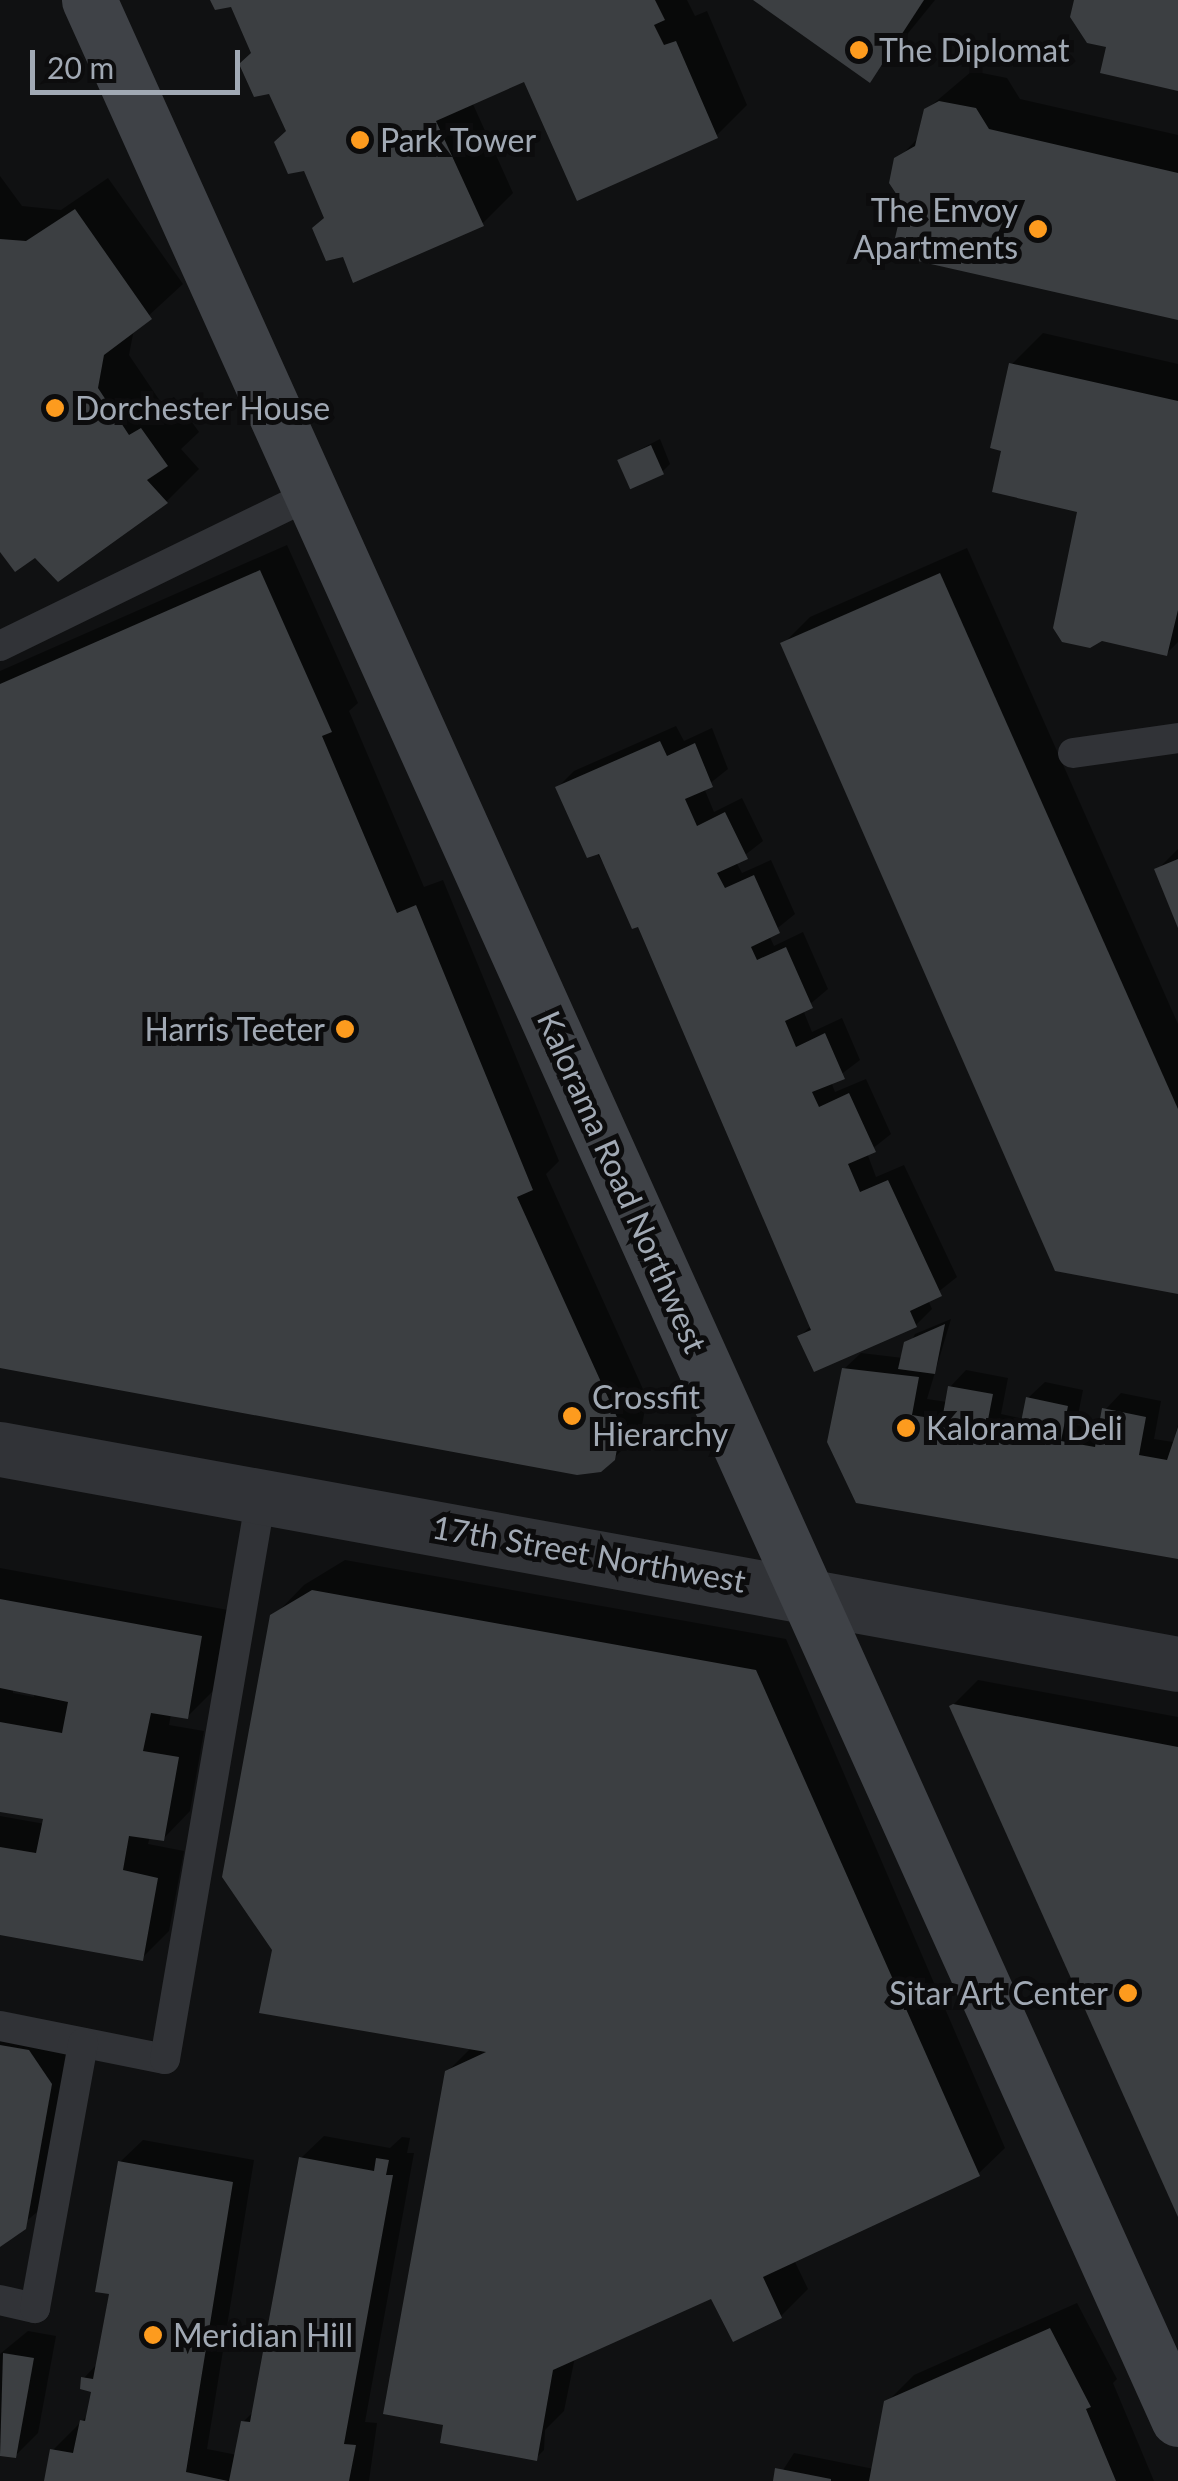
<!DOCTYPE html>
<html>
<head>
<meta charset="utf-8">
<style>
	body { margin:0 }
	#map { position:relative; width:1178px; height:2481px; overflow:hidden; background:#101112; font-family:Lato,sans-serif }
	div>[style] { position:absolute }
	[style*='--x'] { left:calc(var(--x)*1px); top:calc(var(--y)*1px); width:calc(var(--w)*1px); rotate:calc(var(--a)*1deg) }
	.shadow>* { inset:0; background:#0007 }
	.building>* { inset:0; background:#3c3f42; transform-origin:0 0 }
	.lane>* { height:30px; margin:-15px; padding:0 15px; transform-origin:15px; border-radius:15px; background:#313337 }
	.street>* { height:55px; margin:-27.5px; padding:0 27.5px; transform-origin:27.5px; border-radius:27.5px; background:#313337 }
	.secondary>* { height:55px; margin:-27.5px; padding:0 27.5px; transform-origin:27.5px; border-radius:27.5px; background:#3f4247 }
	.dots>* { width:28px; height:28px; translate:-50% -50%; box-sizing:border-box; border:5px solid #0c0c0d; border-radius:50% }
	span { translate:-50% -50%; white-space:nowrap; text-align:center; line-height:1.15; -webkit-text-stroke:10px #0c0c0d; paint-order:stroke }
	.poi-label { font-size:32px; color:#a1a9b4 }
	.left { translate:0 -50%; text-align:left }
	.right { translate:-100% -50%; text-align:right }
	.street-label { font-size:32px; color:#a1a9b4 }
	.scale { position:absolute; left:30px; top:50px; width:210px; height:45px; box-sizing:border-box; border:5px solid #a1a9b4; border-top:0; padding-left:12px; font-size:30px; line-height:35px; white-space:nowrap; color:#a1a9b4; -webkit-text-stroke:8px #0c0c0d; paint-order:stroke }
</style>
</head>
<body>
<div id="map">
	<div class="shadow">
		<i style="clip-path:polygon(213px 0,687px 0,695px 16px,707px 11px,747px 105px,716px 136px,525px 79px,472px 102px,513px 193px,482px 224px,327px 217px,232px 4px)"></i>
		<i style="clip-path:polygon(757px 0,935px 0,870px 80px)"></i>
		<i style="clip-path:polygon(972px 71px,1007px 78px,1020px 99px,1178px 135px,1178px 317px,906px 204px,897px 160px,920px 136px,926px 110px)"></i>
		<i style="clip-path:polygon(0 176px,22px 206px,61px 210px,108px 178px,183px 284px,134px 329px,129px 355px,162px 404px,174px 397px,199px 432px,181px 449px,199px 469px,166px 502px,35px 554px,0 547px)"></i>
		<i style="clip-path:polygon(1043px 333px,1178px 364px,1178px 642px,1167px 653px,1079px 510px,1004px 449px,1012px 364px)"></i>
		<i style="clip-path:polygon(660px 439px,670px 464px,662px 472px,620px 460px)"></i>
		<i style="clip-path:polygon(287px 545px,358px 703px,349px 711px,424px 887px,443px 880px,559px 1161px,546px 1174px,647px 1398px,641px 1431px,614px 1458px,0 1365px,0 671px)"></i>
		<i style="clip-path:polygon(967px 548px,1178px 1024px,1178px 1292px,783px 644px,810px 617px)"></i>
		<i style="clip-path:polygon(676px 726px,684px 741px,712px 728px,728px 769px,704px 788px,714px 812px,742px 798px,763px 841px,736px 862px,742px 873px,771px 860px,795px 914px,769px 935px,774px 946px,803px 932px,828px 989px,803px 1010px,812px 1032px,842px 1018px,860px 1060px,831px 1082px,835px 1092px,866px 1079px,891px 1134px,867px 1153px,876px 1177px,904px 1165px,957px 1277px,928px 1300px,932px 1309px,916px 1325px,800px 1336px,812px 1325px,639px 924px,558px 787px,574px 771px)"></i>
		<i style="clip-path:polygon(1178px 849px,1178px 922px,1157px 870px)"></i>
		<i style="clip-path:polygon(951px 1319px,927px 1399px,947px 1402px,950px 1387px,966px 1370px,1008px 1378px,1001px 1414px,1024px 1419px,1028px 1398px,1045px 1382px,1083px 1390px,1076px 1425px,1101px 1429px,1105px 1410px,1121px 1393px,1161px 1401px,1154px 1439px,1173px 1442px,1178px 1425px,1178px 1558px,858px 1500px,844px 1369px,861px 1353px,903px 1358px,915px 1334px)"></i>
		<i style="clip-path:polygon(345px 1560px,786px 1639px,1005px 2148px,978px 2174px,794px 2260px,808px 2289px,781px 2316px,712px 2296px,575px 2357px,564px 2411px,545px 2430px,544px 2450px,536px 2458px,445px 2426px,447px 2072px,472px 2047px,275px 1949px,273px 1617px,304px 1585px)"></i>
		<i style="clip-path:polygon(evenodd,0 1568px,228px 1610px,214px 1690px,187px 1717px,171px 1714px,169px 1725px,204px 1731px,190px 1811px,164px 1838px,150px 1836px,148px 1844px,184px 1851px,169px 1931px,142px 1958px,0 1932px,0 1816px,45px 1824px,46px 1817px,0 1809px,0 1568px,13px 1688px,35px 1693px,34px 1697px,13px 1693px,13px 1688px)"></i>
		<i style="clip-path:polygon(978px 1680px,1178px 1717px,1178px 2211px,952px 1706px)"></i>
		<i style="clip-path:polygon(0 2014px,78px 2056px,52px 2199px,0 2244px)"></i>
		<i style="clip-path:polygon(324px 2136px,390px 2148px,402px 2137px,410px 2138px,407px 2153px,414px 2153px,365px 2422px,377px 2423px,369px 2481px,47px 2481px,53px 2450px,89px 2414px,94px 2390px,84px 2378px,98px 2363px,112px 2292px,120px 2162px,143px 2140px,254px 2160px,207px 2449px,237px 2455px,243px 2422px,255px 2410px,301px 2158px)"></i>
		<i style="clip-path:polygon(1077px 2303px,1117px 2379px,1113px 2383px,1154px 2481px,776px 2481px,794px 2453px,874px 2469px,886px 2403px,914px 2375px)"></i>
		<i style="clip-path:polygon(28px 2331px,56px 2336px,38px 2433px,15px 2456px,0 2453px,0 2354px)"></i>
	</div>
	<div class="building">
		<i style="clip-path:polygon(210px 0,655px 0,665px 20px,654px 25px,664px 45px,676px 41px,718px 138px,577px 201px,524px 82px,436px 121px,484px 226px,353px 283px,343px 257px,326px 261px,312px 228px,324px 218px,304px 171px,288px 174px,274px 142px,286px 131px,269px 94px,254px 97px,239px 64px,251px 53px,231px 7px,215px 10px)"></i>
		<i style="clip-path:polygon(753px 0,924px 0,870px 83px)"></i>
		<i style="clip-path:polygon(1074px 0,1178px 0,1178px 91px,1100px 73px,1106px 47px,1087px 43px,1070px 17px)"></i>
		<i style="clip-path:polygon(939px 101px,976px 108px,989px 129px,1178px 173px,1178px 320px,891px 255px,903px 204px,889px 183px,894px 158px,915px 146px,924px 109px)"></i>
		<i style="clip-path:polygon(75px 209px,152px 319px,104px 355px,98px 388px,129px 435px,141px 428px,168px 466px,147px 480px,168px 503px,58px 582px,35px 558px,15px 572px,0 552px,0 239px,26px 241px)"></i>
		<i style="clip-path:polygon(1009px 363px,1178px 401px,1178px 610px,1167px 656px,1102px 641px,1090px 648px,1062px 642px,1053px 628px,1077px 512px,992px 492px,1001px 451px,990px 448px)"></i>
		<i style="left:651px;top:445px;width:32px;height:37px;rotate:66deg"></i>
		<i style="clip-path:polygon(260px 570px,332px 732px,322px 736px,397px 913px,416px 905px,533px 1190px,517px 1197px,621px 1426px,615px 1460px,601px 1472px,577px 1475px,0 1368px,0 684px)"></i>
		<i style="clip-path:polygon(940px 573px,1178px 1109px,1178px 1294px,1055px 1271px,780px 643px)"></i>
		<i style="clip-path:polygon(660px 741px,667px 756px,695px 743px,713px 787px,685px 799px,697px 826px,725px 812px,748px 859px,717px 873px,725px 888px,754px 875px,780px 933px,751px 947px,757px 960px,786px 947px,813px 1008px,785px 1021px,796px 1047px,825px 1033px,845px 1079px,812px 1092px,819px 1107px,849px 1093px,876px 1152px,848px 1164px,860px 1192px,888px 1180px,942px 1296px,910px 1311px,917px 1327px,814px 1372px,797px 1336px,811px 1330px,638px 927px,632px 929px,599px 854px,587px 858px,555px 787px)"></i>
		<i style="clip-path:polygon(1178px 859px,1178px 928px,1154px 869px)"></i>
		<i style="clip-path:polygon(945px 1324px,935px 1374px,898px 1369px,904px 1342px)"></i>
		<i style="clip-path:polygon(842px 1368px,919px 1377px,912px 1415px,942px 1420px,948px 1386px,993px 1394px,986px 1430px,1018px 1437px,1026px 1397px,1068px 1406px,1061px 1441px,1095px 1447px,1102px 1408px,1146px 1417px,1139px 1455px,1167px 1460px,1178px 1427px,1178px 1559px,856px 1503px,827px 1442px)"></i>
		<i style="clip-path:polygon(312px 1590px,756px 1670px,980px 2176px,763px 2277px,782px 2318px,733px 2342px,711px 2299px,553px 2370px,537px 2461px,440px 2443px,443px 2425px,383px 2414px,445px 2071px,486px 2052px,259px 2013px,272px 1950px,222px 1877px,270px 1615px)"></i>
		<i style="clip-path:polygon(0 1599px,202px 1636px,188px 1719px,151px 1713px,143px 1751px,179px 1757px,164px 1841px,129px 1836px,123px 1870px,158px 1878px,143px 1961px,0 1935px,0 1847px,36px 1853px,43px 1819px,0 1812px,0 1722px,62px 1733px,68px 1702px,0 1688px)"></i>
		<i style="clip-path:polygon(953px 1704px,1178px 1747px,1178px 2217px,949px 1706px)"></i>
		<i style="clip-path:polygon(0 2045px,29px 2050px,52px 2084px,26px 2229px,0 2247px)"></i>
		<i style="clip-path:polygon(299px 2157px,374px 2171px,376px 2158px,389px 2160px,386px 2175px,393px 2175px,344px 2444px,356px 2445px,349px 2481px,229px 2481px,241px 2421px,250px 2422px)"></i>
		<i style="clip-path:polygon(118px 2161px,233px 2182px,186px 2472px,228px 2481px,44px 2481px,50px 2449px,73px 2453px,80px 2420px,85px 2421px,91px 2392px,80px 2389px,81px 2377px,93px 2379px,109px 2294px,95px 2292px)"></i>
		<i style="clip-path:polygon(1050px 2328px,1091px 2407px,1086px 2409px,1116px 2481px,869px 2481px,884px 2401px)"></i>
		<i style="clip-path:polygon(3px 2353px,34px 2358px,16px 2458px,0 2456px)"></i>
		<i style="clip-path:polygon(775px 2468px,831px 2479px,831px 2481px,773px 2481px)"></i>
	</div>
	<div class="lane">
		<i style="--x:0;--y:646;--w:347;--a:-26"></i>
		<i style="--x:1073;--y:753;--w:106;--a:-8.1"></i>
		<i style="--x:0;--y:2026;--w:168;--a:11.3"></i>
		<i style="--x:165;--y:2059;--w:570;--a:-80.31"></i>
		<i style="--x:0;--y:2300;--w:36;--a:13"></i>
		<i style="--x:35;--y:2308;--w:269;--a:-79.7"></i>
	</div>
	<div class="street">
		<i style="--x:0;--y:1449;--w:1197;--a:10.34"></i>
	</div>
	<div class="secondary">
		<i style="--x:89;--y:0;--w:2653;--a:65.76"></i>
	</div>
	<div class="dots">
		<i style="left:859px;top:50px;background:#fd9b1e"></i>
		<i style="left:360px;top:140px;background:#fd9b1e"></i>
		<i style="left:1038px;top:229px;background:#fd9b1e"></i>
		<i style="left:55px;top:408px;background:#fd9b1e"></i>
		<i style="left:345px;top:1029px;background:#fd9b1e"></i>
		<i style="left:572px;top:1416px;background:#fd9b1e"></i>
		<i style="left:906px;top:1428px;background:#fd9b1e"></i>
		<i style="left:1128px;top:1993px;background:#fd9b1e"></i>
		<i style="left:153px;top:2335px;background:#fd9b1e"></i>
	</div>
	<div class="poi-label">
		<span class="left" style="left:879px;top:50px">The Diplomat</span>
		<span class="left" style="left:380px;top:140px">Park Tower</span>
		<span class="right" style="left:1018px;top:229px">The Envoy<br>Apartments</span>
		<span class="left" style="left:75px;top:408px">Dorchester House</span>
		<span class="right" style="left:325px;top:1029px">Harris Teeter</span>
		<span class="left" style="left:592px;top:1416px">Crossfit<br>Hierarchy</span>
		<span class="left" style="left:926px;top:1428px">Kalorama Deli</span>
		<span class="right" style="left:1108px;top:1993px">Sitar Art Center</span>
		<span class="left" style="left:173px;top:2335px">Meridian Hill</span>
	</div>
	<div class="street-label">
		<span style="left:622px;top:1182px;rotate:66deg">Kalorama Road Northwest</span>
		<span style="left:589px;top:1554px;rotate:10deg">17th Street Northwest</span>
	</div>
	<div class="scale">20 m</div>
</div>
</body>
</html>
